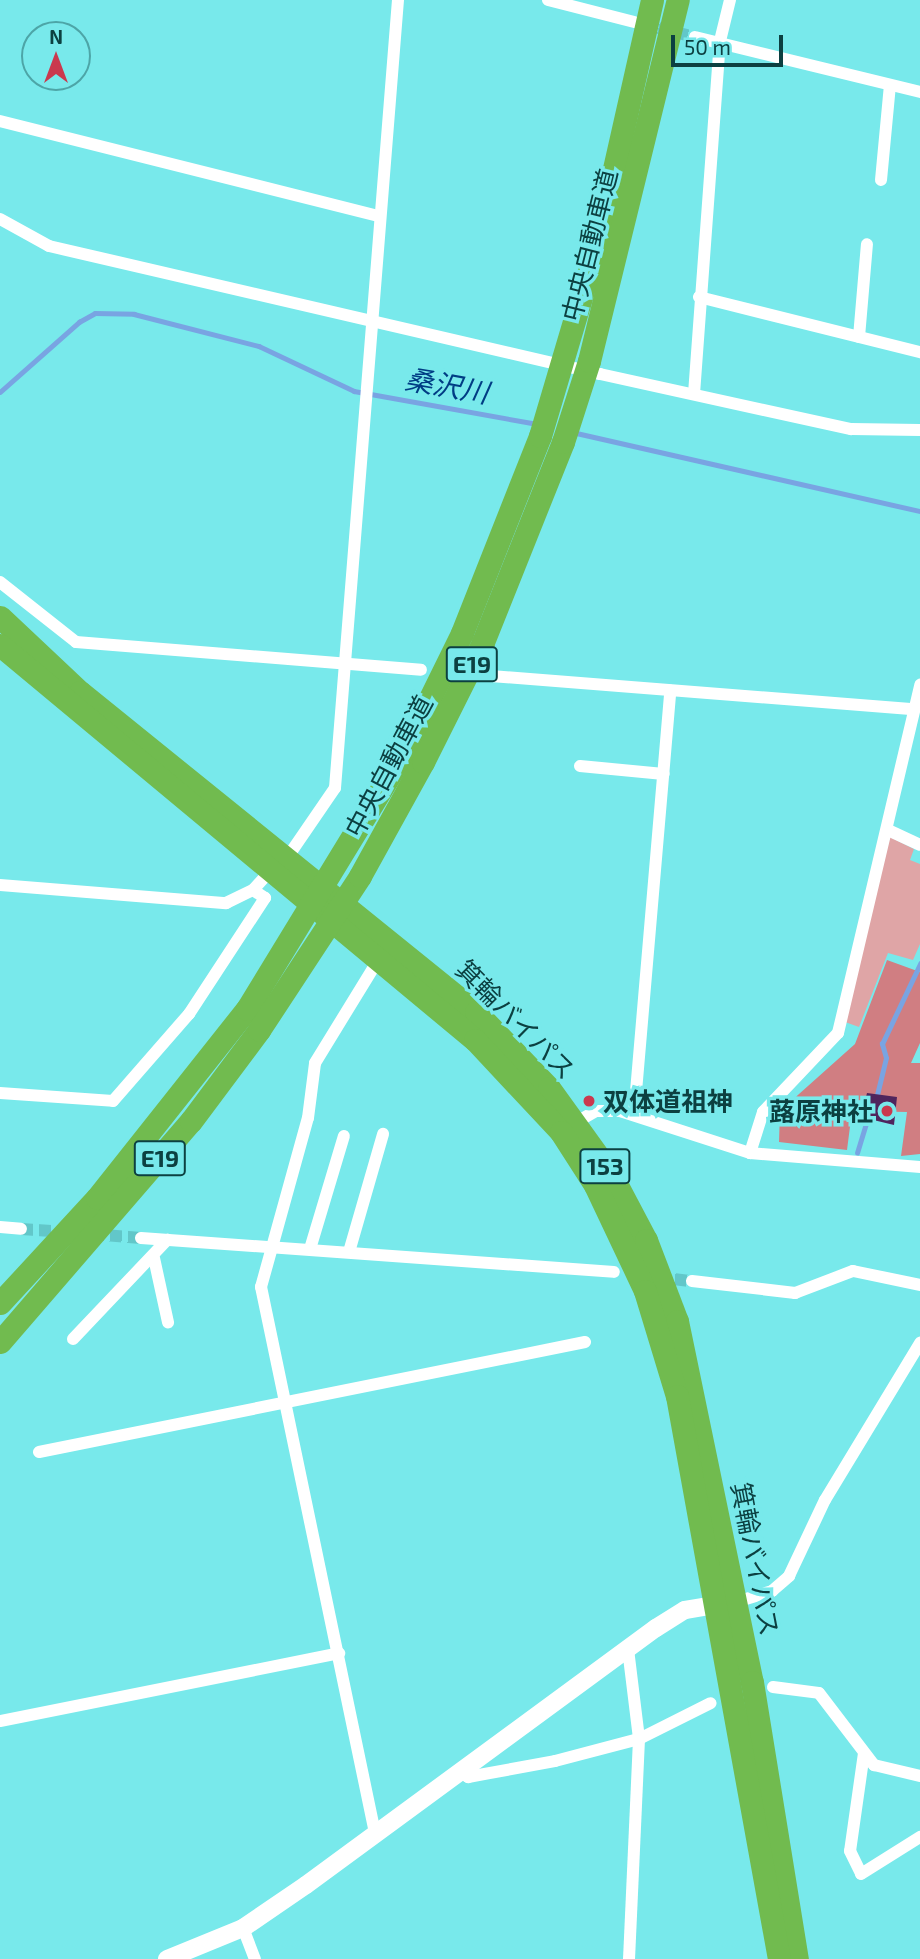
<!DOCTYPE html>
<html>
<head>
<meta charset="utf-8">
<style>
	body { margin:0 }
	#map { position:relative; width:920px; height:1959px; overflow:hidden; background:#78e9eb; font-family:"Exo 2","Noto Sans JP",sans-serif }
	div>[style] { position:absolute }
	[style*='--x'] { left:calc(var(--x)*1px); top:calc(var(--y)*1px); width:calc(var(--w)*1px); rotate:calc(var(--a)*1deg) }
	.green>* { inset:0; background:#dfa5a6 }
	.forest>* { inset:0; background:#d07e82 }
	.stream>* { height:4.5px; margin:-2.25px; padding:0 2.25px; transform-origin:2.25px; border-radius:2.25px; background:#79a4e2 }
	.building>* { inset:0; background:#4f255d }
	.street-tunnel>* { height:12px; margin-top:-6px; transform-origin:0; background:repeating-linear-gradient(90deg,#62c7c9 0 12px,transparent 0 18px) }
	.street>* { height:12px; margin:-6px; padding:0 6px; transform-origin:6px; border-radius:6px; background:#fff }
	.secondary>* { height:18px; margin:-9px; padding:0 9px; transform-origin:9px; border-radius:9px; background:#fff }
	.highway>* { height:23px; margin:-11.5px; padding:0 11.5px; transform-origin:11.5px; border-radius:11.5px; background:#71bb4f }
	.dots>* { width:19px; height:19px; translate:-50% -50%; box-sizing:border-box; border:4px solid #78e9eb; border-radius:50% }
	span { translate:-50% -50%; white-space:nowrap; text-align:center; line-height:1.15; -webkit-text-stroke:7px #78e9eb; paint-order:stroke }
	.shield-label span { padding:2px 5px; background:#78e9eb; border:2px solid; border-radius:5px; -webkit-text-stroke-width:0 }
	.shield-label { font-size:24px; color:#0c4041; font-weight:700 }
	.street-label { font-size:26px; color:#0c4041 }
	.poi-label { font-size:26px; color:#0c4041; font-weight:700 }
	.left { translate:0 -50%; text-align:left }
	.right { translate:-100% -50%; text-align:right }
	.water-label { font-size:28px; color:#003d84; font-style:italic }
	.north { position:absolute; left:21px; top:21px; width:70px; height:70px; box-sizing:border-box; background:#78e9eb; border:2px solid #4da5a7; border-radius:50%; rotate:0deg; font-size:19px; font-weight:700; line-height:28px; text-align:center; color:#0c4041 }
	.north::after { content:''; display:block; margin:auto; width:24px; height:32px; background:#ca394e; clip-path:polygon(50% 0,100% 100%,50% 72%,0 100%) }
	.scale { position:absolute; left:671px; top:35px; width:112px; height:32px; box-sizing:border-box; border:4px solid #0c4041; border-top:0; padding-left:9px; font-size:21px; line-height:24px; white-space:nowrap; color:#0c4041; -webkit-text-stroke:5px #78e9eb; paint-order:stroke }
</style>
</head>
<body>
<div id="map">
	<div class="green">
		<i style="clip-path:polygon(890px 837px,914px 849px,910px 860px,920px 864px,920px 944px,913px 960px,888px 953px,859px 1027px,845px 1022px)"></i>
	</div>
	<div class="forest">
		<i style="clip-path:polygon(887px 960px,920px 972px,920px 1043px,911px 1063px,920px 1063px,920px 1154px,901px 1156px,907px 1112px,852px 1111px,847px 1150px,779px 1142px,780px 1111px,855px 1044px)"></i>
	</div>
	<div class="stream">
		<i style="--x:0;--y:392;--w:106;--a:-41.5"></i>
		<i style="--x:79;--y:322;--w:18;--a:-29"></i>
		<i style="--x:95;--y:313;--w:39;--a:1"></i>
		<i style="--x:134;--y:314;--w:129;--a:14.4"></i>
		<i style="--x:259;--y:346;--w:105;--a:25.3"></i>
		<i style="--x:354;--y:391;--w:186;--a:10.2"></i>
		<i style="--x:572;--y:432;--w:357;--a:12.8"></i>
		<i style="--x:876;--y:1099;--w:42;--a:-76.3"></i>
		<i style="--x:886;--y:1058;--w:15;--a:-106"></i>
		<i style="--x:882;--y:1044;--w:89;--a:-64.6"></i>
		<i style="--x:857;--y:1153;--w:34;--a:-73"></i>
	</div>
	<div class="building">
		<i style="clip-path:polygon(867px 1093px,897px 1097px,894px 1125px,861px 1117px)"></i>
	</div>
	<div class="street-tunnel">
		<i style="--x:641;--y:24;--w:56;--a:13.5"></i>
		<i style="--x:21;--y:1229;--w:46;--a:3.7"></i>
		<i style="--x:92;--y:1234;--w:49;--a:4.7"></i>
		<i style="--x:657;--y:1277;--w:35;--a:7"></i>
	</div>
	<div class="street">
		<i style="--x:548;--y:0;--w:89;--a:14.3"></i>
		<i style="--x:695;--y:37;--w:232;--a:13.7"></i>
		<i style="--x:0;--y:121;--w:391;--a:14.1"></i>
		<i style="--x:881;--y:180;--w:95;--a:-84.6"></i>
		<i style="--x:0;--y:219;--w:56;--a:28.9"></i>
		<i style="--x:49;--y:246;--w:566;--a:13.08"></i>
		<i style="--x:600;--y:374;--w:257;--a:12.4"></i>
		<i style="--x:851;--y:429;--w:69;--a:0.8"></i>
		<i style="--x:699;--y:297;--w:228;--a:14"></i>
		<i style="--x:859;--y:337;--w:93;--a:-85.1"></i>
		<i style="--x:694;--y:394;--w:354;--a:-85.8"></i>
		<i style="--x:720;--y:41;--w:42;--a:-76.3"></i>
		<i style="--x:0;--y:582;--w:97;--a:38.3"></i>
		<i style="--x:76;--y:642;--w:346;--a:4.6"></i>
		<i style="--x:491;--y:676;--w:424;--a:4.5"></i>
		<i style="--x:580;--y:766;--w:84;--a:5.4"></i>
		<i style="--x:888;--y:830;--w:35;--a:25"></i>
		<i style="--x:287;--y:858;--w:85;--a:-55.6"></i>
		<i style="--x:335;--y:788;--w:791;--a:-85.43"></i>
		<i style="--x:0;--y:885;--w:227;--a:4.6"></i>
		<i style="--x:226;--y:903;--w:30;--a:-26"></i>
		<i style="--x:0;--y:1093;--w:113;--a:4"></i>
		<i style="--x:113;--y:1101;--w:116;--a:-48.9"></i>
		<i style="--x:189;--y:1014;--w:139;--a:-56.8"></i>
		<i style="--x:265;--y:898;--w:14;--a:-146"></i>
		<i style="--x:253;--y:890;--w:27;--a:-48"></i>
		<i style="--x:634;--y:1115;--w:426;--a:-85.1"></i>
		<i style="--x:575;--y:1123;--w:24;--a:-30"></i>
		<i style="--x:596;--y:1111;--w:24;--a:0"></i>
		<i style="--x:620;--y:1111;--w:137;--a:17.9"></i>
		<i style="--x:750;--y:1153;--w:171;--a:4.7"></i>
		<i style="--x:750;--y:1153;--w:43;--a:-72.4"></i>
		<i style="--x:763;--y:1112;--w:109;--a:-46.5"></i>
		<i style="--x:838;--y:1033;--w:358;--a:-76.7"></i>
		<i style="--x:0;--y:1227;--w:21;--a:5"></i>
		<i style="--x:141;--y:1238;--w:474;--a:4.1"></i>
		<i style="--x:310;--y:1249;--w:118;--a:-73.3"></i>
		<i style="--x:349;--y:1252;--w:123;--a:-73.9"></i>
		<i style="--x:154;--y:1258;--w:66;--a:77.7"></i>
		<i style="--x:692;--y:1281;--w:104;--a:6.6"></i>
		<i style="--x:795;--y:1293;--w:62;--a:-20.8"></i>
		<i style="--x:853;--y:1271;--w:68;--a:11.8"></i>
		<i style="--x:73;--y:1339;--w:137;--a:-46.5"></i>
		<i style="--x:39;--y:1452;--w:557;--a:-11.39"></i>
		<i style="--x:736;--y:1602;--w:38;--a:-17"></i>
		<i style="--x:772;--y:1591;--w:23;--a:-41"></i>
		<i style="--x:789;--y:1576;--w:84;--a:-64.7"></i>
		<i style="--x:825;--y:1500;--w:184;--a:-58.8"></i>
		<i style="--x:628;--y:1649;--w:91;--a:83"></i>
		<i style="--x:639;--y:1739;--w:220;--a:92.6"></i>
		<i style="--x:773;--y:1687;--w:46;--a:7.4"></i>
		<i style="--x:819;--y:1693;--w:91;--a:52.6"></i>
		<i style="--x:874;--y:1765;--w:47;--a:13.4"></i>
		<i style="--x:0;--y:1721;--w:346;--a:-11.3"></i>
		<i style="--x:864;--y:1753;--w:99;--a:98.1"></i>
		<i style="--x:850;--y:1851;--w:25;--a:64"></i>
		<i style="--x:861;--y:1874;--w:70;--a:-32.1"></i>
		<i style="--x:458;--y:1771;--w:12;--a:31"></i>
		<i style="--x:468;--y:1777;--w:88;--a:-10.4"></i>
		<i style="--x:555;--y:1761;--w:87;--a:-14.7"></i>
		<i style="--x:639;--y:1739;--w:80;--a:-26.6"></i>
		<i style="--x:375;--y:1833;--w:558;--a:-101.79"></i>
		<i style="--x:261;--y:1287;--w:175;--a:-74.5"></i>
		<i style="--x:308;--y:1118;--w:55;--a:-82.7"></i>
		<i style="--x:315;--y:1063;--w:124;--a:-58.5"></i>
		<i style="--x:243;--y:1928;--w:33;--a:69"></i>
	</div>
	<div class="secondary">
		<i style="--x:167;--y:1959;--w:82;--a:-22.2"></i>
		<i style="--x:243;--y:1928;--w:76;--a:-34.3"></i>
		<i style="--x:306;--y:1885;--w:434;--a:-36.3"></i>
		<i style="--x:656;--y:1628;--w:34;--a:-32"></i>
		<i style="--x:685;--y:1610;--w:43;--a:-9.5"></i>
	</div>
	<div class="highway">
		<i style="--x:0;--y:617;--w:110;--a:43.2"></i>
		<i style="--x:80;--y:692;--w:509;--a:38.94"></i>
		<i style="--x:476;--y:1012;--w:105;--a:46.2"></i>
		<i style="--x:549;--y:1088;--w:106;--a:54.2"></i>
		<i style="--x:611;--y:1174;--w:75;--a:62.1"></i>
		<i style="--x:646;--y:1240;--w:87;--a:69.1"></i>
		<i style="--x:677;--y:1321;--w:369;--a:78.3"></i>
		<i style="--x:752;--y:1682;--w:281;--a:80.8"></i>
		<i style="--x:0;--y:645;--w:618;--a:39.75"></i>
		<i style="--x:475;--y:1040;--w:126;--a:46.9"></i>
		<i style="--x:561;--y:1132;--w:63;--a:57.3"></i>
		<i style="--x:595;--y:1185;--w:117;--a:64.7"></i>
		<i style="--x:645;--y:1291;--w:110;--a:73.1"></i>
		<i style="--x:677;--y:1396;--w:572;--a:79.73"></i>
		<i style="--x:0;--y:1303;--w:143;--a:-47.3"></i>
		<i style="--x:97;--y:1198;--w:241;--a:-51.6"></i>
		<i style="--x:247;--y:1009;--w:300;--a:-58.6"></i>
		<i style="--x:403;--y:753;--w:134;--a:-63.8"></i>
		<i style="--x:462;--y:633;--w:212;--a:-68.4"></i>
		<i style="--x:540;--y:436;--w:200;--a:-73.5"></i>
		<i style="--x:597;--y:244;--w:250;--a:-77.3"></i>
		<i style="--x:0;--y:1342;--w:292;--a:-49.2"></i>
		<i style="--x:191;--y:1121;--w:114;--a:-53.2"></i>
		<i style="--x:259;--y:1030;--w:184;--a:-56.7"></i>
		<i style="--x:360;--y:876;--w:130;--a:-61.1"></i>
		<i style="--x:423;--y:762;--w:134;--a:-63.4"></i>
		<i style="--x:483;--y:642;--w:215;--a:-68.2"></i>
		<i style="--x:563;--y:442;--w:85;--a:-72.2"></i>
		<i style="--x:589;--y:361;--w:372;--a:-76.2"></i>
	</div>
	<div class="dots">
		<i style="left:589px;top:1101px;background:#ca394e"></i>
		<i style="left:887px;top:1111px;background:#ca394e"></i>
	</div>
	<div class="shield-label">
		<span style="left:472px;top:664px">E19</span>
		<span style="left:160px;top:1158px">E19</span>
		<span style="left:605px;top:1166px">153</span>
	</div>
	<div class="street-label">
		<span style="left:589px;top:245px;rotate:-76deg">中央自動車道</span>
		<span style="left:388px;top:766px;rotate:-62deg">中央自動車道</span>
		<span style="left:516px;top:1019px;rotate:45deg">箕輪バイパス</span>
		<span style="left:756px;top:1559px;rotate:79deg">箕輪バイパス</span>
	</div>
	<div class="poi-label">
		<span class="left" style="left:603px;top:1101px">双体道祖神</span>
		<span class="right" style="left:873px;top:1111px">蕗原神社</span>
	</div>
	<div class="water-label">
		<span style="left:447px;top:385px;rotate:10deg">桑沢川</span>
	</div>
	<div class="north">N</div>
	<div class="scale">50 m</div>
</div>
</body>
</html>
